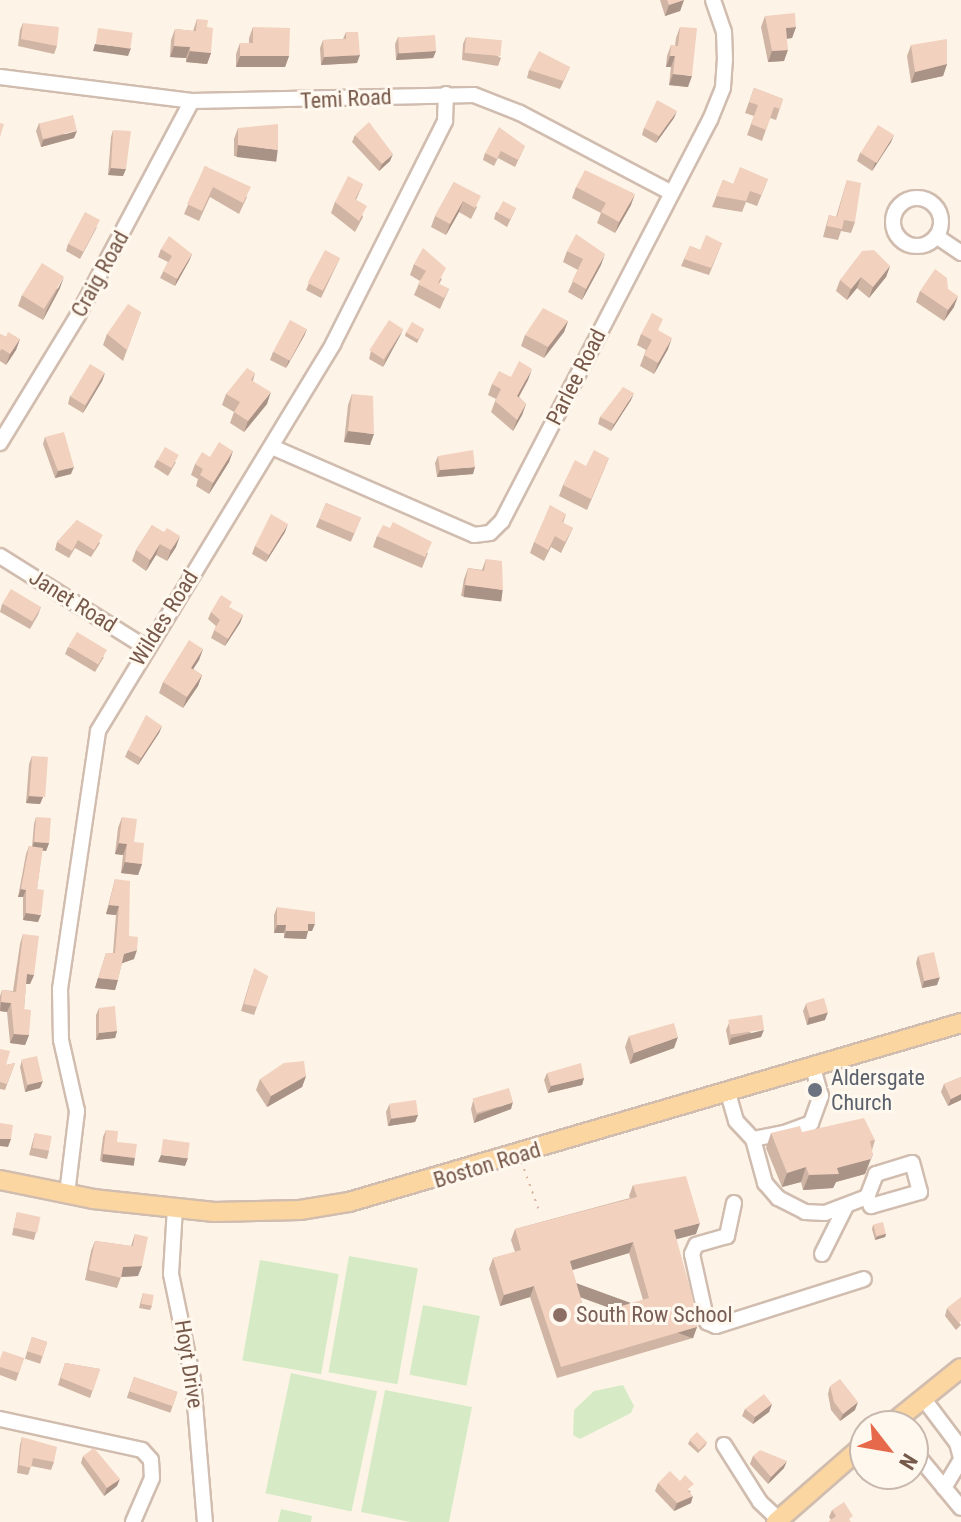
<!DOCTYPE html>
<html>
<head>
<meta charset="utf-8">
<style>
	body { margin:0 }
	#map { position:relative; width:961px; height:1522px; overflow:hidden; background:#fdf4e7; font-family:"Roboto Condensed",sans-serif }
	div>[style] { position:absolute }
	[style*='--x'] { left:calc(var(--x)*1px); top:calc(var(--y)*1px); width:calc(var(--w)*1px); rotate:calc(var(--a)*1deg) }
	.green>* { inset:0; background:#d6ebc5; transform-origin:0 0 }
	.path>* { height:2px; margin-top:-1px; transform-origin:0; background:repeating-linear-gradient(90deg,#d8b4a1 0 2px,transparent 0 8px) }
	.roads { filter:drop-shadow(2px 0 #d1bdaf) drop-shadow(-2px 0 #d1bdaf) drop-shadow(0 2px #d1bdaf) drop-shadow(0 -2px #d1bdaf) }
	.minor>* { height:14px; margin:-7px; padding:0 7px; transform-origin:7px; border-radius:7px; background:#fff }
	.minor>.ring { margin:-7px; padding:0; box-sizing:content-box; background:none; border:14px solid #fff; border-radius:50% }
	.major>* { height:18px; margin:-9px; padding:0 9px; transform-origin:9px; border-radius:9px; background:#fbd6a0 }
	.wall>* { inset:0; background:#d0b4a4; transform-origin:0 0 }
	.shaded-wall>* { inset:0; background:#a99286; transform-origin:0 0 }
	.building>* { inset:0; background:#f2d1bf; transform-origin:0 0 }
	.dots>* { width:22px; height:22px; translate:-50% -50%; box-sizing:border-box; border:4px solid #fff8ee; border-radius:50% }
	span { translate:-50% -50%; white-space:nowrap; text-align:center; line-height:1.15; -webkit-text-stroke:6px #fff8ee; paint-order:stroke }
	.street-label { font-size:22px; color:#77594b }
	.worship-label { font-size:22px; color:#5b616d }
	.left { translate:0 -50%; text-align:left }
	.education-label { font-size:22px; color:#785e54 }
	.north { position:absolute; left:849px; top:1410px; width:80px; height:80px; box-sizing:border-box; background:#fff8ee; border:2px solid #c9b8ad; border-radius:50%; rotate:121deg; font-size:22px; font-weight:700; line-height:32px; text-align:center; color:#77594b }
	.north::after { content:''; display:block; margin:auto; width:28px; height:36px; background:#e6694c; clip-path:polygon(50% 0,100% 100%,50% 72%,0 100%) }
</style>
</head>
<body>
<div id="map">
	<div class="green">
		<i style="left:349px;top:1256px;width:70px;height:118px;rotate:10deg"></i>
		<i style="left:260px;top:1260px;width:80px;height:102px;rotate:10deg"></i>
		<i style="left:423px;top:1305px;width:58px;height:71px;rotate:11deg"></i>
		<i style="left:291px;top:1373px;width:88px;height:123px;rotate:12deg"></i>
		<i style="clip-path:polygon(623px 1385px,634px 1406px,631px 1413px,580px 1439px,573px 1435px,574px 1410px,594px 1391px)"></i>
		<i style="clip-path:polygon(385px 1390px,472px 1407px,449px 1522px,410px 1522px,361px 1512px)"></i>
		<i style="clip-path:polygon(281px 1509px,312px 1516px,311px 1522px,278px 1522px)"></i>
	</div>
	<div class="path">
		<i style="--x:524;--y:1169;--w:47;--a:70"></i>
	</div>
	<div class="roads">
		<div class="minor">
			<i style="--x:0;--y:77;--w:193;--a:7.1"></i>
			<i style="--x:192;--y:101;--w:282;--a:-1.2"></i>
			<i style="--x:474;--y:95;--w:49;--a:21.4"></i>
			<i style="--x:520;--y:113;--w:170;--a:27.8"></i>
			<i class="ring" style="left:893px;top:198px;width:34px;height:34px"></i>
			<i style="--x:939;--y:238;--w:27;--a:34"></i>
			<i style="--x:0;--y:443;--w:150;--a:-58.6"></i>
			<i style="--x:78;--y:315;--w:242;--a:-62"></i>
			<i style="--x:272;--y:447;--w:220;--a:23.5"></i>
			<i style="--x:474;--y:535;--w:16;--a:-7"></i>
			<i style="--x:490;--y:533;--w:17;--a:-45"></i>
			<i style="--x:502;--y:521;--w:452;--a:-62.6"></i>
			<i style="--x:710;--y:120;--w:35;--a:-68"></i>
			<i style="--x:723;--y:87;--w:27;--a:-86"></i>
			<i style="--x:725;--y:60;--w:28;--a:-92"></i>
			<i style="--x:724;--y:32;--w:34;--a:-109"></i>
			<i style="--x:0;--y:556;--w:171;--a:32.1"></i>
			<i style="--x:728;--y:1093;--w:29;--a:74"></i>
			<i style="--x:736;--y:1121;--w:25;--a:47"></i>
			<i style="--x:753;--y:1139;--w:32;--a:-11"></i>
			<i style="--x:784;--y:1133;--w:29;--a:-20"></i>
			<i style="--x:811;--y:1123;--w:29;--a:-70"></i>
			<i style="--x:821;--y:1096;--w:29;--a:-106"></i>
			<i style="--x:753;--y:1139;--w:46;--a:74.7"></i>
			<i style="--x:765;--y:1183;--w:20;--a:49"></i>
			<i style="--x:778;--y:1198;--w:30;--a:27"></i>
			<i style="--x:805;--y:1212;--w:20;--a:3"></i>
			<i style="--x:825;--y:1213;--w:45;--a:-20.9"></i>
			<i style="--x:867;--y:1197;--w:10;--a:66"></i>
			<i style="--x:871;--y:1206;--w:51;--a:-15.9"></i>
			<i style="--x:920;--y:1192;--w:30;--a:-105"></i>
			<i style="--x:912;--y:1163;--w:38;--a:163"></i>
			<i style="--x:876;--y:1174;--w:25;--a:111"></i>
			<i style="--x:67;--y:1194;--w:84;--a:-83.1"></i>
			<i style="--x:77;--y:1111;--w:73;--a:-102.7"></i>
			<i style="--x:61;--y:1040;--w:51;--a:-91.1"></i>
			<i style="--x:60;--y:989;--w:261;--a:-81.6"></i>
			<i style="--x:98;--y:731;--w:453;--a:-58.7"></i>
			<i style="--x:333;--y:344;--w:250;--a:-63.3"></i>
			<i style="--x:445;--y:121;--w:27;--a:-88"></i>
			<i style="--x:734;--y:1203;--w:34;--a:102"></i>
			<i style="--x:727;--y:1236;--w:32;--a:164"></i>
			<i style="--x:696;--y:1245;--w:10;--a:114"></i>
			<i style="--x:692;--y:1254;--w:70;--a:77.6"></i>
			<i style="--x:707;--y:1322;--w:10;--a:24"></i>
			<i style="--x:716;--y:1326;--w:155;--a:-17.6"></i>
			<i style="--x:175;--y:1208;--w:66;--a:93.5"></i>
			<i style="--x:171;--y:1274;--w:108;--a:78.3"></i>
			<i style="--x:193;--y:1380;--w:143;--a:85.2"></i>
			<i style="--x:822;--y:1254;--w:54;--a:-63.4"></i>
			<i style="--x:923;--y:1398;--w:56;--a:52.9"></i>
			<i style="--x:957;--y:1443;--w:16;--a:75"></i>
			<i style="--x:0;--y:1419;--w:145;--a:12.3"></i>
			<i style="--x:142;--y:1450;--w:13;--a:48"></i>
			<i style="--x:151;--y:1460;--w:18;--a:87"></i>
			<i style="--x:152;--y:1478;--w:48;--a:113.4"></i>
			<i style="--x:724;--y:1445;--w:67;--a:57.7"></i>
			<i style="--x:760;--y:1502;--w:25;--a:43"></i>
			<i style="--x:913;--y:1450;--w:75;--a:50.4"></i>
			<i style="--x:944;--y:1488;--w:33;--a:-59"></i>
		</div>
		<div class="major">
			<i style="--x:0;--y:1180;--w:95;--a:11.5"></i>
			<i style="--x:93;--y:1199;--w:122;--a:6.1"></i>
			<i style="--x:214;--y:1212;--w:86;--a:-1.3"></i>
			<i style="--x:300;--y:1210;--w:50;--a:-9.3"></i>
			<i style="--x:349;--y:1202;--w:638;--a:-16.3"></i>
			<i style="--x:889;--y:1426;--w:92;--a:-38.9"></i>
			<i style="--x:776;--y:1522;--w:118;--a:-41.2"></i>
		</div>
	</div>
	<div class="wall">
		<i style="clip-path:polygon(660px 0,684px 0,680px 11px,665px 16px)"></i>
		<i style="clip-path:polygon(765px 16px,796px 27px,792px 38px,787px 39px,784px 61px,768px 62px,761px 27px)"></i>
		<i style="clip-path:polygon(197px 19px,207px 27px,211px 53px,207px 64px,186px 62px,186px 58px,170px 57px,171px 40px,175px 29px,193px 31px)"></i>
		<i style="clip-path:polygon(23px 23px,57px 46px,54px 54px,18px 46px,20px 30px)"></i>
		<i style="clip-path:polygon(253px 27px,289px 56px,285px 67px,236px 67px,236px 54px,240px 43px,249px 43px,249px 38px)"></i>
		<i style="clip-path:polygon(680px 27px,688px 87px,669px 85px,671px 67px,666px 67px,667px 56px,671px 45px,675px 46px,676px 38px)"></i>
		<i style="clip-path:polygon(346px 32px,357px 63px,321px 65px,320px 48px,323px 40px,343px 39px)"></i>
		<i style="clip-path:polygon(398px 37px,436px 51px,433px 58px,396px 60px,395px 44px)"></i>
		<i style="clip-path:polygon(466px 37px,501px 58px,498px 66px,462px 60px,463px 44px)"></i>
		<i style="clip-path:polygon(911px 45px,947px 64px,943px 76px,911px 83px,907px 56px)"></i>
		<i style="clip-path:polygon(570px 67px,560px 89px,527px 78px,529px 70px)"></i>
		<i style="clip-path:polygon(754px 88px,783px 99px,776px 120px,770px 118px,762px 141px,747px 135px,754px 116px,745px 113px)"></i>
		<i style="clip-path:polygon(674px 118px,656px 143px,642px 135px,644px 128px)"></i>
		<i style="clip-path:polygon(39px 123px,74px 138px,41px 147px,36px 131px)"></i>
		<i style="clip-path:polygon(238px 128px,274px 161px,234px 156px,234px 139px)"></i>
		<i style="clip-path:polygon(113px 130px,123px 176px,108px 175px,111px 137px)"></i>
		<i style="clip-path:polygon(355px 135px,390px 161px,379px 171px,352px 142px)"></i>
		<i style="clip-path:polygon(891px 142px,872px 171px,857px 161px,860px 153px)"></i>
		<i style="clip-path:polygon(525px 146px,515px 167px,498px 158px,494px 166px,483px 160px,485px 153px)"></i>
		<i style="clip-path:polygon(205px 166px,247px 197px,239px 214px,210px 197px,199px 221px,184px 214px)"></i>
		<i style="clip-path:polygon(768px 179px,757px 206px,746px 202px,742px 212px,712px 207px,723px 180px,733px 184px)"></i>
		<i style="clip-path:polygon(847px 180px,855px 222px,851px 233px,841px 231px,838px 240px,823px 237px,829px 215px,836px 217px)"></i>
		<i style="clip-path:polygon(454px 182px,477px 207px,471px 219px,459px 212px,446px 235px,431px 227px,435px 216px)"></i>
		<i style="clip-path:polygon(363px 184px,356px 200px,363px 217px,355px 232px,331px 213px,335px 202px)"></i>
		<i style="clip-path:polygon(576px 187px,631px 205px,615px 233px,597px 223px,601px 213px,572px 198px)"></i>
		<i style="clip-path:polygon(516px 208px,507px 227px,494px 219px,496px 212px)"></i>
		<i style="clip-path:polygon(97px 227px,80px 259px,66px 251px,68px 244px)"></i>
		<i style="clip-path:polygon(722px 243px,709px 275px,681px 266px,690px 246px,700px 250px)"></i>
		<i style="clip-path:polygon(161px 249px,192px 254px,189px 261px,175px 286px,160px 278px,168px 262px,158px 257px)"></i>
		<i style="clip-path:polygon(567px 251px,601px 265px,582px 300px,568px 292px,578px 270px,563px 262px)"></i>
		<i style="clip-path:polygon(340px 258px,321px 298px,306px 290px,309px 283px)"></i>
		<i style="clip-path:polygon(414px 264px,442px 279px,439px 284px,449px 289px,440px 309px,414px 295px,420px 281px,410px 275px)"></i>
		<i style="clip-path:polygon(890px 266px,886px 277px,869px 298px,857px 288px,847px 300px,836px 291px,840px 280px)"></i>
		<i style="clip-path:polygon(60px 288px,43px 320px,18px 306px,22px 295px)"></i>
		<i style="clip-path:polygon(948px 289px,954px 307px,944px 321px,916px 302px,920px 291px)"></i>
		<i style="clip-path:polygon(141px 312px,123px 361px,103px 345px,107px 334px)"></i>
		<i style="clip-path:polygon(568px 321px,564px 332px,544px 358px,521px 346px,525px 335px)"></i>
		<i style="clip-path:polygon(307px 329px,304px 336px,286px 368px,270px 360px,273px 352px)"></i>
		<i style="clip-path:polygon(403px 329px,383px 367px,369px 359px,371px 351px)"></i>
		<i style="clip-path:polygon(424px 329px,417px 343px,405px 336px,406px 332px)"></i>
		<i style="clip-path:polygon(659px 331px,668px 349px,654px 374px,640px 366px,646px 350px,637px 345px,641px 334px)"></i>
		<i style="clip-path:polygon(0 334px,6px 337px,20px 339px,16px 350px,6px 365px,0 361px)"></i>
		<i style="clip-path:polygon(105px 373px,102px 381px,83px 413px,68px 404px,70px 396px)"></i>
		<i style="clip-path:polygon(255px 373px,253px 381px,267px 404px,244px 432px,230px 423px,234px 412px,222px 405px,226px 394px)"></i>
		<i style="clip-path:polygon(511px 377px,528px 380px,519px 397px,526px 404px,522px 415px,513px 431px,491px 412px,496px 399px,488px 395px,492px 384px)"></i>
		<i style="clip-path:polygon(352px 394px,370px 445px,344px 442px,348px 405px)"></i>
		<i style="clip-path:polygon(631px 400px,611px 431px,598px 424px,600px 417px)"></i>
		<i style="clip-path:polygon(45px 437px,71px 474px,55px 478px,43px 444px)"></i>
		<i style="clip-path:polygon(233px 451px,229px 462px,209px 494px,196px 486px,198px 479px,191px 475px,195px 464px,210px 457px)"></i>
		<i style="clip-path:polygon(438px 456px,473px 474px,437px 477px,435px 463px)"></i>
		<i style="clip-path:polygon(609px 458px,587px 510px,559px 496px,563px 485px,586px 466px)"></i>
		<i style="clip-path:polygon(157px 460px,176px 462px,168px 476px,154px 467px)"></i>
		<i style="left:326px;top:503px;width:38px;height:26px;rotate:23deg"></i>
		<i style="clip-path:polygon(566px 514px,563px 523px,573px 528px,561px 553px,551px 547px,544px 561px,530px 553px,534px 542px)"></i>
		<i style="clip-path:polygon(77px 520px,100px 543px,91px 557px,75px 548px,69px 558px,55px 550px,57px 542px)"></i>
		<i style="clip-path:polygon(152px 525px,176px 547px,167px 561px,156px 555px,146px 571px,132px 561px,136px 550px)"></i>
		<i style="clip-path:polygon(285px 532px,266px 562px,252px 554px,255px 546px)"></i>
		<i style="clip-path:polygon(377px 536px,428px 553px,422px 568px,373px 547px)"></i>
		<i style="clip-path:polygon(486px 559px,499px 601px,461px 596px,464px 579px,468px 568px,482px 570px)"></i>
		<i style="clip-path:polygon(2px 604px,41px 607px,38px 615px,30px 629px,0 612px)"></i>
		<i style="clip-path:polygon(230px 608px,243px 615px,240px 623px,225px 646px,211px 638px,216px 626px,208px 619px,211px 612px)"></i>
		<i style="clip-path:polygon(68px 647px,104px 657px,95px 672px,65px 654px)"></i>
		<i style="clip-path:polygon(203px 649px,199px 660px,193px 669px,202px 675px,198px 686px,183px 708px,159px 693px,163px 682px)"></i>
		<i style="clip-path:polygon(162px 726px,159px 733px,138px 765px,125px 757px,128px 750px)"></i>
		<i style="clip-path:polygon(32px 756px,43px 797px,40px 804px,26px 803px,29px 764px)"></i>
		<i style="clip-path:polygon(36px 817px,49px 843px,46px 851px,42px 850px,37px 889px,38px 922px,23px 920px,23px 897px,18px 897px,26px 854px,29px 846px,32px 847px,34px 824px)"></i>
		<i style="clip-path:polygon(122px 817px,134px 842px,142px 864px,138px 875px,121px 873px,123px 855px,115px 854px,118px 828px)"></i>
		<i style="clip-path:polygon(115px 879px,134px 959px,122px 963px,115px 990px,95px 988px,106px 953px,113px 953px,116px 915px,106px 914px)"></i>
		<i style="clip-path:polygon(277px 907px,312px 931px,308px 931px,306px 939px,284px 938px,284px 933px,274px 933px,274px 915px)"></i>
		<i style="clip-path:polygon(23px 934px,34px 975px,30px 984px,26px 984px,24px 1009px,29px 1035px,25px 1045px,10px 1043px,7px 1012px,0 1011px,0 996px,2px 990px,13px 991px,20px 944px)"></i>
		<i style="clip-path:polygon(918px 956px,937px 985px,922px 988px,916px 963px)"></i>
		<i style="clip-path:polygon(252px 975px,268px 976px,254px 1015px,241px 1011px)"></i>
		<i style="clip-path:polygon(806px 1004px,825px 1020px,807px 1025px,803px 1011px)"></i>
		<i style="clip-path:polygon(99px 1008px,117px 1031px,115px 1038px,96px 1040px,96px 1015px)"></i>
		<i style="clip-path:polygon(729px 1023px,761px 1037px,729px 1045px,726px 1030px)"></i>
		<i style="clip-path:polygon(629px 1036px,674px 1048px,630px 1064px,625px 1047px)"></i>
		<i style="clip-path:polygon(0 1049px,6px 1065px,15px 1063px,5px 1090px,0 1089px)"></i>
		<i style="clip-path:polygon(22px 1060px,40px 1088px,25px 1092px,20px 1067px)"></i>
		<i style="clip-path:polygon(547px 1073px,584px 1078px,582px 1085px,548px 1093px,544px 1080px)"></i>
		<i style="clip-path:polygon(306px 1076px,302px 1087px,267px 1107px,256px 1090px,260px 1079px)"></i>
		<i style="clip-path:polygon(961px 1077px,961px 1100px,948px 1106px,941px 1092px,944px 1084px)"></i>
		<i style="clip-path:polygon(473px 1101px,511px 1109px,474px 1123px,471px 1109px)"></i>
		<i style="clip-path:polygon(389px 1105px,418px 1115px,415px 1122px,388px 1126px,386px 1112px)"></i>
		<i style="clip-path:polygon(106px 1130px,117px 1142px,135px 1158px,133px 1165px,100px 1161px,103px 1137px)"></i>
		<i style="clip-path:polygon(802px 1132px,875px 1140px,865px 1174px,836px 1182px,833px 1188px,803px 1190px,801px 1182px,782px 1187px,766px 1148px,771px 1133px)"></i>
		<i style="clip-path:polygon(35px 1133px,49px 1151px,47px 1159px,29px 1155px)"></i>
		<i style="clip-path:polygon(evenodd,633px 1185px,696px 1234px,676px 1239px,697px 1327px,693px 1338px,557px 1378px,530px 1297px,500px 1306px,489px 1269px,493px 1258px,515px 1252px,511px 1240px,515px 1229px,630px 1198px,629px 1196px,633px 1185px,629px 1253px,643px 1300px,586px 1316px,572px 1270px,629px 1253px)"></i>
		<i style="clip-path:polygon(17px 1212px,36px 1232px,34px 1240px,12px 1235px)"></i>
		<i style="clip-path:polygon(873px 1225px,886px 1234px,885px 1237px,875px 1240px,872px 1229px)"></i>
		<i style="clip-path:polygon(135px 1234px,138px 1276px,121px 1277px,117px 1288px,85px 1280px,91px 1251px,95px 1241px,131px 1246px)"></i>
		<i style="clip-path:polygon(143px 1293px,152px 1306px,150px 1310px,139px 1308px)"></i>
		<i style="clip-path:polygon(947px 1308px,961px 1325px,956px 1330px,945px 1316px)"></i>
		<i style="left:32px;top:1337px;width:16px;height:23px;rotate:18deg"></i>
		<i style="clip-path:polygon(24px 1358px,16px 1381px,0 1375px,0 1359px)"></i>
		<i style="clip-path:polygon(65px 1363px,100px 1369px,90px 1398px,58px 1385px)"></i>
		<i style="left:134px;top:1377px;width:46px;height:22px;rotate:19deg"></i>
		<i style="clip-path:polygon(830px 1386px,855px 1410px,840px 1421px,831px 1410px,828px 1394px)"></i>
		<i style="clip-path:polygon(772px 1404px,769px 1412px,753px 1424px,742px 1416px,745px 1409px)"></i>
		<i style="clip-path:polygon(22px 1437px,54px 1462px,51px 1470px,31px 1466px,28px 1475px,17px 1473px,20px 1445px)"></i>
		<i style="clip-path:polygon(690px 1440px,707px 1442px,705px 1446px,698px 1453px,688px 1444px)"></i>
		<i style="clip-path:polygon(83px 1456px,117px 1486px,104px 1496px,81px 1463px)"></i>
		<i style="clip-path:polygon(753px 1456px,784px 1468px,768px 1484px,750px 1464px)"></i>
		<i style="clip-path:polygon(658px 1483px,691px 1491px,690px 1492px,691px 1503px,674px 1511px,655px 1491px)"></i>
		<i style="clip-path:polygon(832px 1510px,851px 1522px,831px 1520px,829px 1517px)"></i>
	</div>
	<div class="shaded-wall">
		<i style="clip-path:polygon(684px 0,680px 11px,665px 16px,669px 5px)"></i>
		<i style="clip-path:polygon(796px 27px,792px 38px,782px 39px,786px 28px)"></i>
		<i style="clip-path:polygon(95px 44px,131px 48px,128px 56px,93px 51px)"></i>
		<i style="clip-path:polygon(174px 46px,190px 47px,186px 58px,170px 57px)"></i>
		<i style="clip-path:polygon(788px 50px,784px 61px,768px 62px,772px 51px)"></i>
		<i style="clip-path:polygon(190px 51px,211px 53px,207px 64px,186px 62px)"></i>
		<i style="clip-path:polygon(436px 51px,433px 58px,396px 60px,398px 53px)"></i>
		<i style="clip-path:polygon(360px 55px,357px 63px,321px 65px,324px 57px)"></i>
		<i style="clip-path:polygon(240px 56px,289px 56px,285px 67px,236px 67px)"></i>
		<i style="clip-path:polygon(670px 56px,675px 56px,671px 67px,666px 67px)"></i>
		<i style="clip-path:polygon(947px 64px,943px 76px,911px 83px,915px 72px)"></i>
		<i style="clip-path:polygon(673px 74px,692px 76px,688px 87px,669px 85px)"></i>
		<i style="clip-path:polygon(677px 111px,674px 118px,656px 143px,659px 136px)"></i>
		<i style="clip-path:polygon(77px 131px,74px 138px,41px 147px,43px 140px)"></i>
		<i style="clip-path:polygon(894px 135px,891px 142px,872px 171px,875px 163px)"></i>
		<i style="left:238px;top:145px;width:40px;height:12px;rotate:7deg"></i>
		<i style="clip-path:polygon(393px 154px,390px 161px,379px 171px,382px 164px)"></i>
		<i style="clip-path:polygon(111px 168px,126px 169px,123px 176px,108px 175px)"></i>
		<i style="clip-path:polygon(635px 194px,631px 205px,615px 233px,619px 222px)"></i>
		<i style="clip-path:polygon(463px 201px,459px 212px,446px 235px,450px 224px)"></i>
		<i style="clip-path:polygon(192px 254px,189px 261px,175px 286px,177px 279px)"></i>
		<i style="clip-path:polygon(605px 254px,601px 265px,582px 300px,586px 289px)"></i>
		<i style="clip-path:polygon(890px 266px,886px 277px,869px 298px,873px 287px)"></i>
		<i style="clip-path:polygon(64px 277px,60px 288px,43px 320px,47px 309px)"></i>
		<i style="clip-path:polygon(861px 277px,857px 288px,847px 300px,851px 289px)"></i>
		<i style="clip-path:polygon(958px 296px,954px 307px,944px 321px,948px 310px)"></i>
		<i style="clip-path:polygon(568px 321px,564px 332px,544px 358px,548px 347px)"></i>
		<i style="clip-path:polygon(307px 329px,304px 336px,286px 368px,289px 360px)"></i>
		<i style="clip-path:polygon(403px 329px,400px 336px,383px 367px,386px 359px)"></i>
		<i style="clip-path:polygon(672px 338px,668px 349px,654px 374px,658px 363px)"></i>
		<i style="clip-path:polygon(20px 339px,16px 350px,6px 365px,10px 354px)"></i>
		<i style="clip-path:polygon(532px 369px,528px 380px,513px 407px,517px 396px)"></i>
		<i style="clip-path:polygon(105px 373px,102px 381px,83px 413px,86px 406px)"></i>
		<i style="clip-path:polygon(271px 392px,267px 404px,244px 432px,248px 421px)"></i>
		<i style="clip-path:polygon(634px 393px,631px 400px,611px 431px,614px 424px)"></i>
		<i style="clip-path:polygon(526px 404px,522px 415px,513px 431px,517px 420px)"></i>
		<i style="clip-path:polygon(348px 431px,374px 434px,370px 445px,344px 442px)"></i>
		<i style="clip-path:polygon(233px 451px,229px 462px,209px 494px,213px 483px)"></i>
		<i style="clip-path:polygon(74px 467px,71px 474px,55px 478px,58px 471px)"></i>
		<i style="clip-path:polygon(475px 467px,473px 474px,437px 477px,440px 470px)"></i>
		<i style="clip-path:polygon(288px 524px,285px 532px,266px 562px,269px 555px)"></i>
		<i style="clip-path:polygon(180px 536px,176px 547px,167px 561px,171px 550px)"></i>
		<i style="clip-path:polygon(160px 544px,156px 555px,146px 571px,150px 560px)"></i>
		<i style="left:465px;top:585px;width:38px;height:12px;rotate:7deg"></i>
		<i style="clip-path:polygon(243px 615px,240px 623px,225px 646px,228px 639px)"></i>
		<i style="clip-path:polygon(203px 649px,199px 660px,187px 679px,191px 668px)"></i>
		<i style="clip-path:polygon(202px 675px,198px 686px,183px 708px,187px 697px)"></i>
		<i style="clip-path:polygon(162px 726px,159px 733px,138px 765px,141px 758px)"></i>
		<i style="clip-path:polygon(29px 796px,43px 797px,40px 804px,26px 803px)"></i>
		<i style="clip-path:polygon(34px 842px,49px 843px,46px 851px,32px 849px)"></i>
		<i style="clip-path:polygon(119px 843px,127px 844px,123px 855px,115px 854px)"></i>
		<i style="clip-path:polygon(125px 862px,142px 864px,138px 875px,121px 873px)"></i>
		<i style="clip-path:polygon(21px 889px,26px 890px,23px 897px,18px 897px)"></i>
		<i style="clip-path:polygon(109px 905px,119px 906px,116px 915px,106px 914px)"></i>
		<i style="clip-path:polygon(26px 913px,41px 915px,38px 922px,23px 920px)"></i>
		<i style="clip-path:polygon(308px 924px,315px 924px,312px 931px,308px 931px,306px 939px,284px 938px,286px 931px)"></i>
		<i style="clip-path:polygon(277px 925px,286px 925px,284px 933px,274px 933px)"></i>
		<i style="clip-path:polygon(137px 950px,134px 959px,120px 964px,124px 954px)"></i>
		<i style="clip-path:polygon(27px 974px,34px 975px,30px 984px,24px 984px)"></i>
		<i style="clip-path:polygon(940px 977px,937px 985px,922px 988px,924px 981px)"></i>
		<i style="clip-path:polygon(98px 978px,118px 980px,115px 990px,95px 988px)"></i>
		<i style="clip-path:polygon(1px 1002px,11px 1003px,7px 1012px,0 1011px)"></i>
		<i style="clip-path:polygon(828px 1012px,825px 1020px,807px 1025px,809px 1017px)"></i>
		<i style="clip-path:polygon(764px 1030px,761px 1037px,729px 1045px,731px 1038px)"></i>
		<i style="clip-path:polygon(117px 1031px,115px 1038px,96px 1040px,99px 1033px)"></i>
		<i style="clip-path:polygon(14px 1034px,29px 1035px,25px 1045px,10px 1043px)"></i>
		<i style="clip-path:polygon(678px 1037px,674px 1048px,630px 1064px,634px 1053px)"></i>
		<i style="clip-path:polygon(306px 1076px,302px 1087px,267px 1107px,271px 1096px)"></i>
		<i style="clip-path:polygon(584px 1078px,582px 1085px,548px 1093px,551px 1086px)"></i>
		<i style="clip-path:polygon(43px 1081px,40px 1088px,25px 1092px,28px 1084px)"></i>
		<i style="clip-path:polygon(961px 1094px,961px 1100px,948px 1106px,951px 1099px)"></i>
		<i style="clip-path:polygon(513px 1102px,511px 1109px,474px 1123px,477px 1115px)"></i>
		<i style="clip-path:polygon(418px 1115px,415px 1122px,388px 1126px,391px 1119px)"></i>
		<i style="clip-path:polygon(0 1139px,11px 1139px,8px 1147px,0 1146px)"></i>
		<i style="left:103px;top:1154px;width:32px;height:8px;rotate:7deg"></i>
		<i style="clip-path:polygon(873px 1154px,865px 1174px,836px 1182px,833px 1188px,803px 1190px,809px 1175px,837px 1168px)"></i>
		<i style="clip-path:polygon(161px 1155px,188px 1158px,185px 1166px,158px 1162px)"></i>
		<i style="clip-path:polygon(806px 1167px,801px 1182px,782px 1187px,787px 1173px)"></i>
		<i style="clip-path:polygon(700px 1223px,696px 1234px,670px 1241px,674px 1230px)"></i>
		<i style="clip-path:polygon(886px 1234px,885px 1237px,875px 1240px,877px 1237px)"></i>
		<i style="clip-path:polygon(633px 1242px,629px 1253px,566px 1272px,570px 1261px)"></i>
		<i style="clip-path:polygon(142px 1266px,138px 1276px,120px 1277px,123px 1267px)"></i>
		<i style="clip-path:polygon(534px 1286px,530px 1297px,500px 1306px,504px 1295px)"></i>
		<i style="left:697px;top:1327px;width:12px;height:142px;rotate:110deg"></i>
		<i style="clip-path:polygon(858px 1402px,855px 1410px,840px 1421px,843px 1414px)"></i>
		<i style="clip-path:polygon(772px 1404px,769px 1412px,753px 1424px,755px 1417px)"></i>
		<i style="clip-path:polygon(787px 1461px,784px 1468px,768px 1484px,771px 1477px)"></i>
		<i style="clip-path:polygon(120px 1479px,117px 1486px,104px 1496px,107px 1488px)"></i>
		<i style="clip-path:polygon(693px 1496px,691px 1503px,674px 1511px,677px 1503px)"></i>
	</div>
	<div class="building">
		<i style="clip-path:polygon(667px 0,684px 0,669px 5px)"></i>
		<i style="clip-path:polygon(795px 13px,796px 27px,786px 28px,788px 50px,772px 51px,765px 16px)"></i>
		<i style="clip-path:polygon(197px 19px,208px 20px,207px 27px,213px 28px,211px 53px,190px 51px,190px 47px,174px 46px,175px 29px,196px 31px)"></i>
		<i style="clip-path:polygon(23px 23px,59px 27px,57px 46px,21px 39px)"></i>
		<i style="clip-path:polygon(253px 27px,290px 28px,289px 56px,240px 56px,240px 43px,253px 43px)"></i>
		<i style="clip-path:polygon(680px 27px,697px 28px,692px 76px,673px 74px,675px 56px,670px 56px,671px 45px,678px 46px)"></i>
		<i style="left:98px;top:28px;width:35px;height:16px;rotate:8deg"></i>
		<i style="clip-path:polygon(346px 32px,358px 32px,360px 55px,324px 57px,323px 40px,346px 39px)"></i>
		<i style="left:435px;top:35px;width:16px;height:37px;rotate:86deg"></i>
		<i style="left:466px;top:37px;width:36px;height:16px;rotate:5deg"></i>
		<i style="clip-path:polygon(947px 39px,947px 64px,915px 72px,911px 45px)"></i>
		<i style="clip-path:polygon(539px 51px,570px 67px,563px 81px,529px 70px)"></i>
		<i style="clip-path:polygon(754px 88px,783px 99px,780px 109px,774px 107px,766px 130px,751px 124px,758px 105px,749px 102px)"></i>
		<i style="clip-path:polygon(657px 100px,677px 111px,659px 136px,644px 128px)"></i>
		<i style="left:73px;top:115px;width:16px;height:35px;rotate:76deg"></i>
		<i style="clip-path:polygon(369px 122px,393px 154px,382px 164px,355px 135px)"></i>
		<i style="clip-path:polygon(0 123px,4px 124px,0 137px)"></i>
		<i style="clip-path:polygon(278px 124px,278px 150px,238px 145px,238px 128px)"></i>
		<i style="left:878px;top:125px;width:19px;height:33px;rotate:32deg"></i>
		<i style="clip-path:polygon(499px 127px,525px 146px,518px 160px,501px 151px,497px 159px,485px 153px)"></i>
		<i style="clip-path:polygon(113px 130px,131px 131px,126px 169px,111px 168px)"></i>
		<i style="clip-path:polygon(205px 166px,251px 187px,243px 203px,213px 187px,202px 211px,187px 204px)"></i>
		<i style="clip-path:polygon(740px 167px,768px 179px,761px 195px,750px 191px,746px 201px,716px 196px,723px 180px,733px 184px)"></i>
		<i style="clip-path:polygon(585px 170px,635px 194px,619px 222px,601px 212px,606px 203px,576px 187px)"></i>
		<i style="clip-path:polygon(348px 176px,363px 184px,355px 199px,367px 206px,359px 221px,335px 202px)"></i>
		<i style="clip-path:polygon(847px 180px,861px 183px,855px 222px,844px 220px,842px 229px,827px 226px,829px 215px,837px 217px)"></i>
		<i style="clip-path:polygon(454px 182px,481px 196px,475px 208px,463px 201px,450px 224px,435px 216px)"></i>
		<i style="left:503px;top:201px;width:15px;height:13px;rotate:28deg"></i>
		<i style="left:85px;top:212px;width:17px;height:36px;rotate:28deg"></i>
		<i style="clip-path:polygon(576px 234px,605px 254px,586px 289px,572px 281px,583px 259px,567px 251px)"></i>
		<i style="clip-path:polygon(706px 235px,722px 243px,711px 268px,684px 259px,690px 246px,700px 250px)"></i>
		<i style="clip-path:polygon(169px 236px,192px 254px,177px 279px,163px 271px,172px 256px,161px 249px)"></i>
		<i style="clip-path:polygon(423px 248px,446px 268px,438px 283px,449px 289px,444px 298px,418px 284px,426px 271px,414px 264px)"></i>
		<i style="left:325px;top:250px;width:17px;height:37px;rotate:28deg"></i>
		<i style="clip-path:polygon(874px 250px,890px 266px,873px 287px,861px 277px,851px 289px,840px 280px,862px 251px)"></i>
		<i style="left:42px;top:263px;width:26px;height:38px;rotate:32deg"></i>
		<i style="clip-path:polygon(935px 269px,947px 278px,948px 289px,958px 296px,948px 310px,920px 291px)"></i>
		<i style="clip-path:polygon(128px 304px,141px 312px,127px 350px,107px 334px)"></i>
		<i style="clip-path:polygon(543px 308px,568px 321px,548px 347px,525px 335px)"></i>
		<i style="clip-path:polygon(652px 313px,663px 319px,658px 330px,672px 338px,658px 363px,644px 355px,652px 340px,641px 334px)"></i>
		<i style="left:290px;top:320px;width:19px;height:36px;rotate:28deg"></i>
		<i style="left:389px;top:320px;width:17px;height:36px;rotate:33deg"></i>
		<i style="left:412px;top:322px;width:14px;height:12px;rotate:30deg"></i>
		<i style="clip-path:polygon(8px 332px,20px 339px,10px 354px,2px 349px,0 351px,0 334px,6px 337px)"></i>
		<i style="clip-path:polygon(519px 361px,532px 369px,517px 396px,526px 404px,517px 420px,495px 401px,501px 389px,492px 384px,499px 371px,511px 377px)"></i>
		<i style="left:90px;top:364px;width:17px;height:38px;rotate:31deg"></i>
		<i style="clip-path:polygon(247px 368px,255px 373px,251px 380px,271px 392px,248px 421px,234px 412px,240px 402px,226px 394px)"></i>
		<i style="clip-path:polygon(623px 387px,634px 393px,614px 424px,600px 417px)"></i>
		<i style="clip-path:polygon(352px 394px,373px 396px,374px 434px,348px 431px)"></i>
		<i style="clip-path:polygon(64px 432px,74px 467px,58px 471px,45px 437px)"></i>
		<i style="clip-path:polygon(219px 442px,233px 451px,213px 483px,200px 475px,203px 469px,195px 464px,202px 452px,210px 457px)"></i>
		<i style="left:165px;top:447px;width:16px;height:15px;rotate:30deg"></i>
		<i style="clip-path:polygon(473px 450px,475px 467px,440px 470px,438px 456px)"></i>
		<i style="clip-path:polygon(594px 450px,609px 458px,591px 499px,563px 485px,575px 460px,586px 466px)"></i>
		<i style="left:326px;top:503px;width:38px;height:17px;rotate:23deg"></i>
		<i style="clip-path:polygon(550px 505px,566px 514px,562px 522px,573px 528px,565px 542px,555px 536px,548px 550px,534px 542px)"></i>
		<i style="clip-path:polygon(271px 514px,288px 524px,269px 555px,255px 546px)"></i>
		<i style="clip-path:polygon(77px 520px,103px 535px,94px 550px,78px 540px,72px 551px,57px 542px)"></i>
		<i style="clip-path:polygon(393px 522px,432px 542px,425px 557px,377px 536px,383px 525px,390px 528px)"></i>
		<i style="clip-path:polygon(152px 525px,164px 532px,167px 528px,180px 536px,171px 550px,160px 544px,150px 560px,136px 550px)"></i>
		<i style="clip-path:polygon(486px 559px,502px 561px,503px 590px,465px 585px,468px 568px,484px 571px)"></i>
		<i style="left:11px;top:589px;width:35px;height:17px;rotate:31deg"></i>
		<i style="clip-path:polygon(221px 595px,232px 602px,229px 607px,243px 615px,228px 639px,214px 630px,220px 620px,211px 612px)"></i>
		<i style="left:77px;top:632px;width:35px;height:17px;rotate:31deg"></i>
		<i style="clip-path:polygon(189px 640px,203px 649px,191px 668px,202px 675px,187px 697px,163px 682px)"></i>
		<i style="clip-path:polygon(146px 715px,162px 726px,141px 758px,128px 750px)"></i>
		<i style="left:32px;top:756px;width:16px;height:40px;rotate:4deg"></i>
		<i style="left:36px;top:817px;width:15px;height:25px;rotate:4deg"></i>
		<i style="clip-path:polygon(122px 817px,137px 819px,134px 842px,144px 843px,142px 864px,125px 862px,127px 844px,119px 843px)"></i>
		<i style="clip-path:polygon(29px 846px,43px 848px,37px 889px,44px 890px,41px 915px,26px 913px,26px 890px,21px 889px)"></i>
		<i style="clip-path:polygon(115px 879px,130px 881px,129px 936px,138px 937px,137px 950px,124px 954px,118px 980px,98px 978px,106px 953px,115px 953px,119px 906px,109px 905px)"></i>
		<i style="clip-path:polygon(277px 907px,315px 912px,315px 924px,308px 924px,308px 931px,286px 931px,286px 925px,277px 925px)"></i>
		<i style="clip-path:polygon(23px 934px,39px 936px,34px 975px,27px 974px,24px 1009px,31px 1010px,29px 1035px,14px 1034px,11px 1003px,1px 1002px,2px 990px,16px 992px)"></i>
		<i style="left:934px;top:952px;width:26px;height:16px;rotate:77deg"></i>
		<i style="clip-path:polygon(254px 968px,268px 976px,257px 1007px,244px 1004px)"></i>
		<i style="left:824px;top:998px;width:15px;height:19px;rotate:74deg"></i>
		<i style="clip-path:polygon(115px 1006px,117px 1031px,99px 1033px,99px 1008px)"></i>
		<i style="left:762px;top:1015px;width:15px;height:34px;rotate:82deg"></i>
		<i style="clip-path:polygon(674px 1023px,678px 1037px,634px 1053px,629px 1036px)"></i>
		<i style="clip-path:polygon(0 1049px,10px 1051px,6px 1065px,15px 1063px,7px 1084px,0 1082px)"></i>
		<i style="left:37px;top:1056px;width:26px;height:16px;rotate:77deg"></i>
		<i style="clip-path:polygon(304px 1061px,306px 1076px,271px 1096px,260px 1079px,284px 1063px)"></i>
		<i style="clip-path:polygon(581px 1063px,584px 1078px,551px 1086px,547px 1073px)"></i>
		<i style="clip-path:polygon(961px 1077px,961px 1094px,951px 1099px,944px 1084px)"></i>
		<i style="left:509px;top:1088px;width:15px;height:38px;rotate:74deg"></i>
		<i style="left:416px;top:1100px;width:15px;height:27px;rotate:82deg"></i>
		<i style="clip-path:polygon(864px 1118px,875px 1140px,870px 1141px,873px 1154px,871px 1159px,837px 1168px,839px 1174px,809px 1175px,806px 1167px,787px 1173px,771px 1133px,800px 1126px,802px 1132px)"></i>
		<i style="clip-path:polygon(0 1123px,13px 1125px,11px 1139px,0 1139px)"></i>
		<i style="clip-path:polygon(106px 1130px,118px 1131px,117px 1142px,137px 1144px,135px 1158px,103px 1154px)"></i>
		<i style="left:35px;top:1133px;width:17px;height:15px;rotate:10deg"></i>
		<i style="left:163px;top:1139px;width:27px;height:16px;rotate:8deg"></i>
		<i style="clip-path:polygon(evenodd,686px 1176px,700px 1223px,674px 1230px,694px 1303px,697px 1327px,561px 1367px,534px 1286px,504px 1295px,493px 1258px,521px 1250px,515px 1229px,637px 1197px,633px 1185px,686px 1176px,633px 1242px,649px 1298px,586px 1316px,570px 1261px,633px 1242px)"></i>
		<i style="left:17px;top:1212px;width:24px;height:16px;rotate:12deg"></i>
		<i style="left:883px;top:1222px;width:12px;height:10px;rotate:76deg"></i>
		<i style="clip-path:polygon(135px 1234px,148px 1237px,142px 1266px,123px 1267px,121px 1278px,89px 1270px,95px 1241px,133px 1246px)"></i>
		<i style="left:143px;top:1293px;width:11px;height:11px;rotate:10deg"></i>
		<i style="clip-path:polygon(961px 1297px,961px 1321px,959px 1323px,947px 1308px)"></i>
		<i style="left:32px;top:1337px;width:16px;height:15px;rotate:18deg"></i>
		<i style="clip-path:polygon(3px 1351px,24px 1358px,19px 1373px,0 1367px,0 1359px)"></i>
		<i style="clip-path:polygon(65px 1363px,100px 1369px,93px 1391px,61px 1378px)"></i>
		<i style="left:134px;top:1377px;width:46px;height:15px;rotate:19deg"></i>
		<i style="clip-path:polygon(840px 1379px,858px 1402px,843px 1414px,834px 1402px,830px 1386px)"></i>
		<i style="clip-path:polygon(764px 1394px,772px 1404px,755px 1417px,745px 1409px)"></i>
		<i style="left:697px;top:1432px;width:14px;height:11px;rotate:45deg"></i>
		<i style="clip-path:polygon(22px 1437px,57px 1447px,54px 1462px,33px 1458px,31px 1468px,19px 1465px)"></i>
		<i style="clip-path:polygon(94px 1448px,120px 1479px,107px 1488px,83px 1456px)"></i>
		<i style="clip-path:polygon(760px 1450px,787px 1461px,771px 1477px,753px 1456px)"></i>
		<i style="clip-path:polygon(670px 1471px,680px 1481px,685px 1475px,694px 1484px,687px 1490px,693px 1496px,677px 1503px,658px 1483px)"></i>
		<i style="clip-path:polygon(844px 1502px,853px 1516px,849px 1519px,851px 1522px,828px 1522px,836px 1516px,832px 1510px)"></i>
	</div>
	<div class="dots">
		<i style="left:815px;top:1090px;background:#6b7280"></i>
		<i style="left:560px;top:1315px;background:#8d6e63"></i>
	</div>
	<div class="street-label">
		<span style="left:346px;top:99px;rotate:-3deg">Temi Road</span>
		<span style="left:100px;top:274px;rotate:-61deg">Craig Road</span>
		<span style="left:576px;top:377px;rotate:-63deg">Parlee Road</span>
		<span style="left:73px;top:601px;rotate:32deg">Janet Road</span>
		<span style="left:164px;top:618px;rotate:-58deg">Wildes Road</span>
		<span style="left:487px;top:1165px;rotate:-17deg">Boston Road</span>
		<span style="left:189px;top:1364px;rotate:81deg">Hoyt Drive</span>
	</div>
	<div class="worship-label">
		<span class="left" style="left:831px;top:1090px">Aldersgate<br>Church</span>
	</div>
	<div class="education-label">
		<span class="left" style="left:576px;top:1315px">South Row School</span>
	</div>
	<div class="north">N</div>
</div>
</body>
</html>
